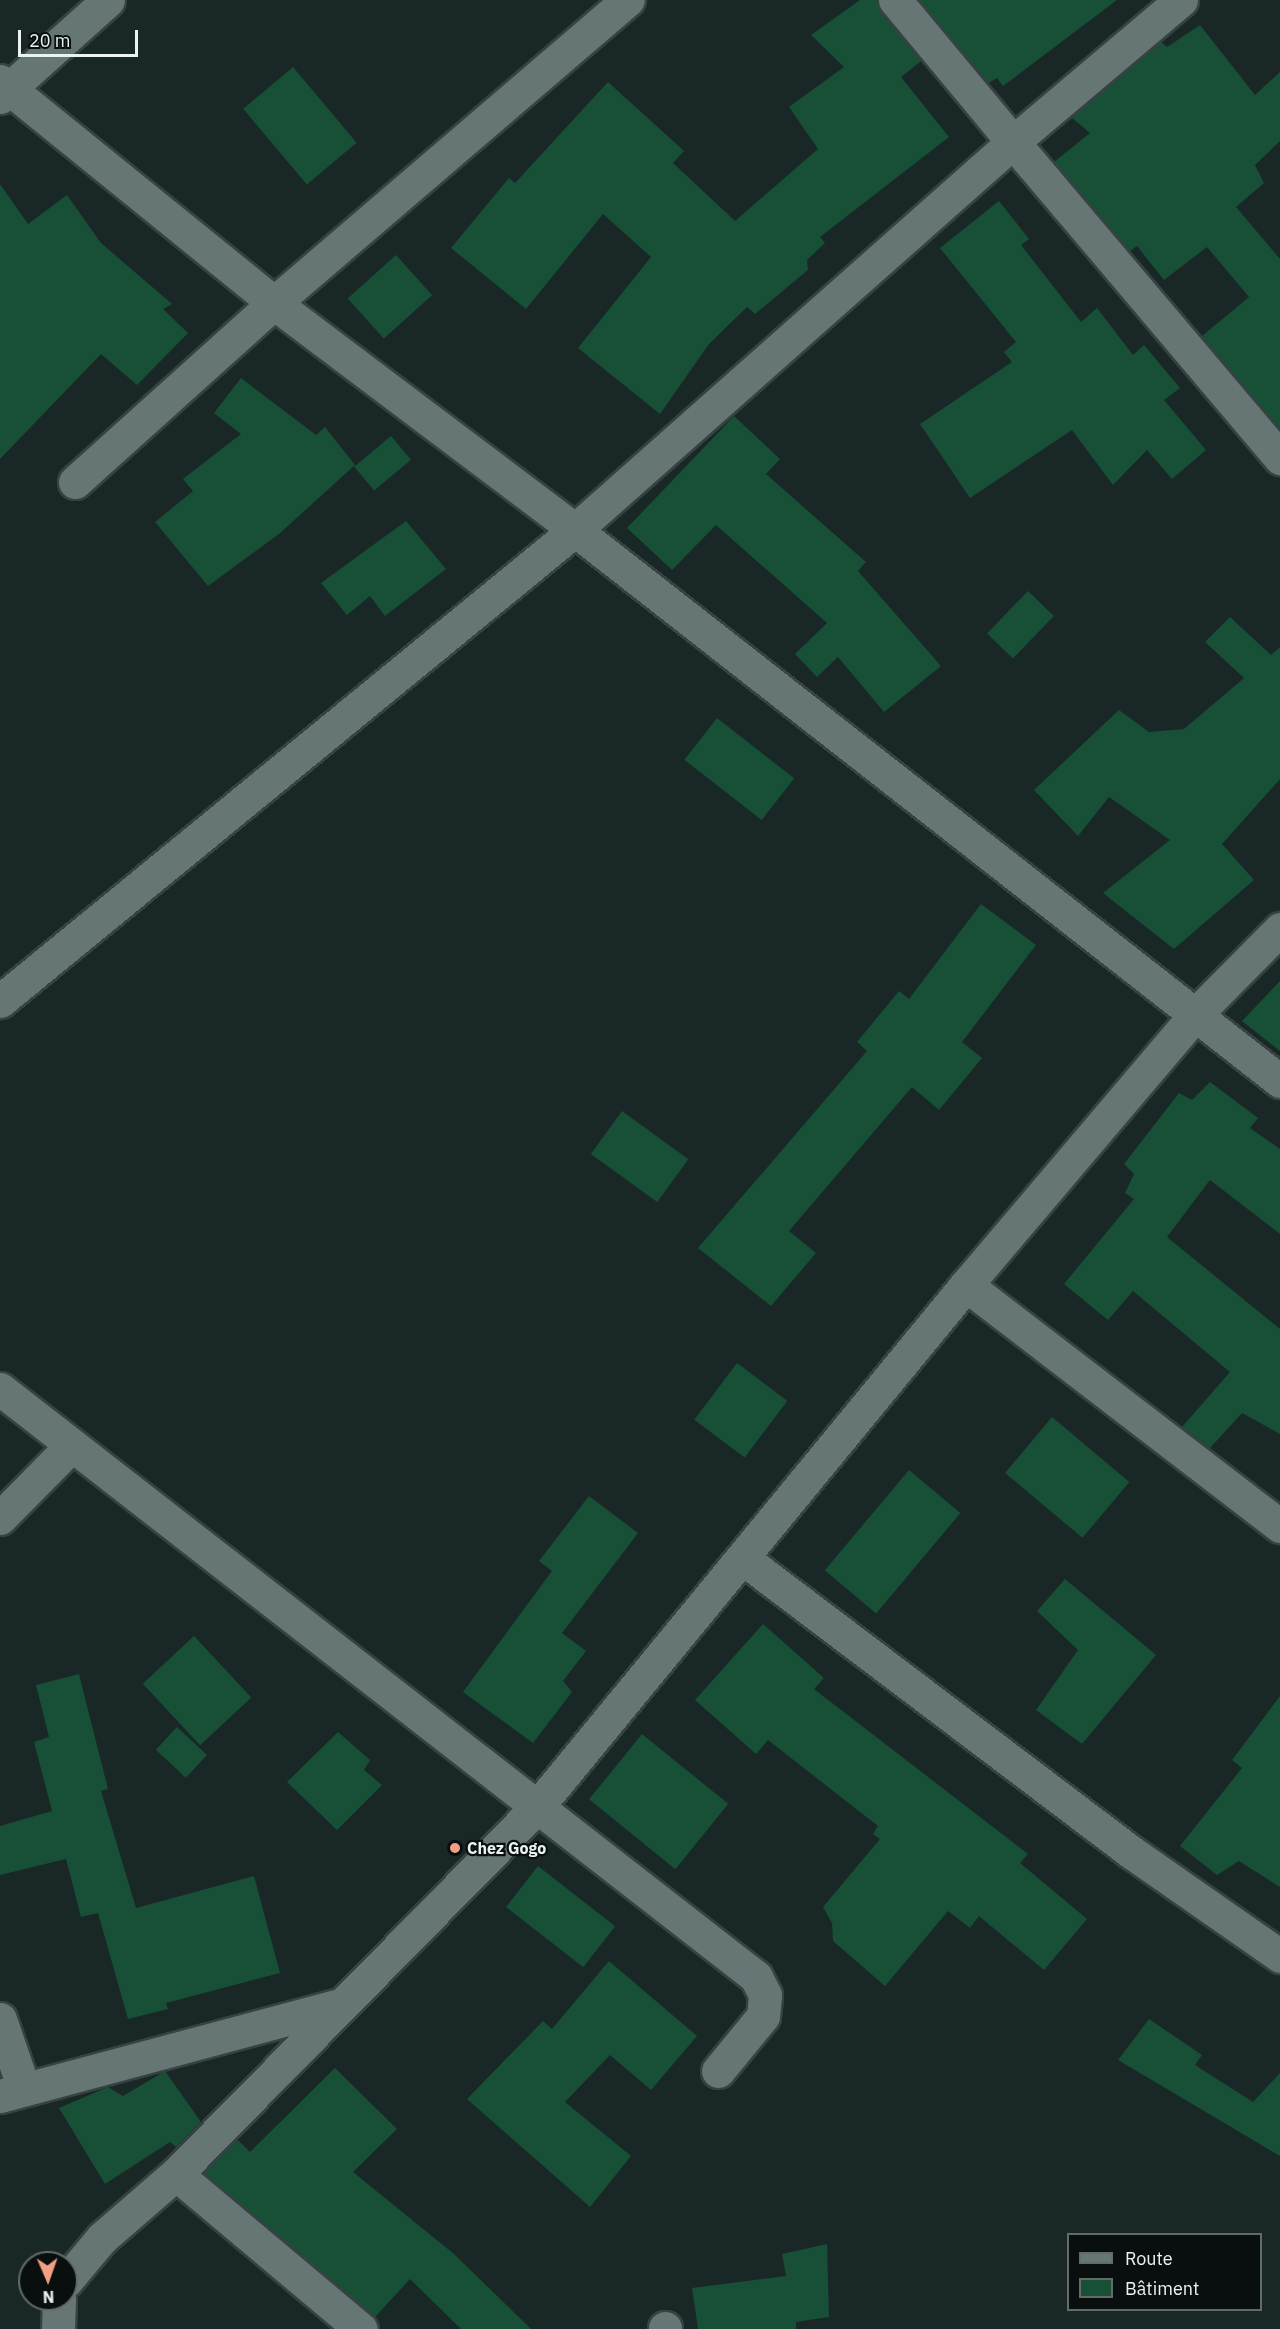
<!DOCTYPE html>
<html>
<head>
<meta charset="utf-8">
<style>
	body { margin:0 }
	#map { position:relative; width:1280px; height:2329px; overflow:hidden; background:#192827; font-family:"IBM Plex Sans",sans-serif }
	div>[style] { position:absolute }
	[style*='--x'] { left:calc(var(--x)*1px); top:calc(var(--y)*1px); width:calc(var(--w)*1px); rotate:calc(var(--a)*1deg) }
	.building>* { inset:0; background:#174f37; transform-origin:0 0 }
	.roads { filter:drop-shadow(2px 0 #374242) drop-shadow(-2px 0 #374242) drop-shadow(0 2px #374242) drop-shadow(0 -2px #374242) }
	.minor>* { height:33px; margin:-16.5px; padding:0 16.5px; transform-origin:16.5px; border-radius:16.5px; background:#657675 }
	.dots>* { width:16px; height:16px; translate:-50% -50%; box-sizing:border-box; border:3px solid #090f0f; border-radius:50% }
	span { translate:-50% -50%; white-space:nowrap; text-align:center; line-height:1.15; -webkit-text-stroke:4.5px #090f0f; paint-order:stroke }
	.poi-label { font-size:16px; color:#eaf3f2; font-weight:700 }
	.left { translate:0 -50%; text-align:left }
	.legend { position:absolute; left:1067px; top:2233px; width:195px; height:78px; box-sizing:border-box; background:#090f0f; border:2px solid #636a6a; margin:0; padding:8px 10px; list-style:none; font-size:18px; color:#eaf3f2 }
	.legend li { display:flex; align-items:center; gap:12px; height:30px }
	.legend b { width:30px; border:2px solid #636a6a }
	.north { position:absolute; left:18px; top:2251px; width:60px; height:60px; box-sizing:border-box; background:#090f0f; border:2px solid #636a6a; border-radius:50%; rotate:178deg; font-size:16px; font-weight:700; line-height:24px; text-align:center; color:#eaf3f2 }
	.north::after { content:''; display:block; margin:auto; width:21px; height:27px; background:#f39f83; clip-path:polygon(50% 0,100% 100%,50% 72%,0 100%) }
	.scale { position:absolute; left:18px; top:30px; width:120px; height:27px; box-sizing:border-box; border:3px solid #eaf3f2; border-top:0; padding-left:8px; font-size:18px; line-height:21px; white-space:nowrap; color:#eaf3f2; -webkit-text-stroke:4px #090f0f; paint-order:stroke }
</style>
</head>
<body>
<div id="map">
	<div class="building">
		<i style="clip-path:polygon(860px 0,877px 0,921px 61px,901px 77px,949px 137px,820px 237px,825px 243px,807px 260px,808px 270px,755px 314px,747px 307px,709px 344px,660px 414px,578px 348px,651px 257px,603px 214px,526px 309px,451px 248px,509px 178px,515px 183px,608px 82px,684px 151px,673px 163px,735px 221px,818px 149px,789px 107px,844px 67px,811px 35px)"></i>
		<i style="clip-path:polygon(919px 0,1117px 0,1003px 86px,997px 78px,989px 83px)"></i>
		<i style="clip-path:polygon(1200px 25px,1255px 95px,1280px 72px,1280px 141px,1255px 165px,1264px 183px,1236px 207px,1280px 259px,1280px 429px,1202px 336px,1249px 297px,1207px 247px,1164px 280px,1137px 246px,1130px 251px,1054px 162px,1090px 133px,1072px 118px,1084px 107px,1161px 42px,1167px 47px)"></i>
		<i style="left:293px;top:67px;width:99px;height:65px;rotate:50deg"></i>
		<i style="clip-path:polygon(0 184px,28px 224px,67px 195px,101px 243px,172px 304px,163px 309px,188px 333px,137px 385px,101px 354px,0 459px)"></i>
		<i style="clip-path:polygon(999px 201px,1029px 239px,1021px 245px,1081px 322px,1097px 308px,1133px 355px,1144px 345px,1180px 388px,1164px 400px,1206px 450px,1172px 479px,1147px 450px,1113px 485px,1072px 430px,970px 498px,920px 424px,1012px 362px,1004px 352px,1016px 342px,940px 248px)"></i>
		<i style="left:396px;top:255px;width:54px;height:65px;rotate:48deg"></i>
		<i style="clip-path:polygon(241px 378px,316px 435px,325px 427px,355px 465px,279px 534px,208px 586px,155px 522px,193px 491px,183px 479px,241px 434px,214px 413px)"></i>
		<i style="clip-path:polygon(734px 416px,780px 459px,766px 474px,866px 562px,858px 571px,941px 666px,884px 712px,838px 657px,817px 677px,795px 654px,827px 623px,716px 525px,672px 570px,627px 528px)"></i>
		<i style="left:391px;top:436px;width:31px;height:48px;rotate:50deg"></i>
		<i style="clip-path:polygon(406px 521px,446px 569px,385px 616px,370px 596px,347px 615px,321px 583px)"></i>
		<i style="left:1028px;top:591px;width:36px;height:59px;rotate:44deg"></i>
		<i style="clip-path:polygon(1230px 617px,1271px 655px,1280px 647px,1280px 779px,1222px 844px,1254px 880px,1174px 949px,1103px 893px,1170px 840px,1109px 797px,1078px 836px,1034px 790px,1119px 710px,1149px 732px,1184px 729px,1244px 678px,1205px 642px)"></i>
		<i style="left:717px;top:718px;width:98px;height:53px;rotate:38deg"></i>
		<i style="clip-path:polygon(981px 904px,1036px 945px,962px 1042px,982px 1058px,939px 1110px,912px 1087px,789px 1231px,816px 1253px,771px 1306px,698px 1248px,867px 1051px,857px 1042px,899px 991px,909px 999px)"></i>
		<i style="clip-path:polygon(1280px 981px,1280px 1051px,1242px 1021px)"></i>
		<i style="clip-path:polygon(1210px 1082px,1258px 1118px,1250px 1128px,1280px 1149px,1280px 1234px,1210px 1180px,1167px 1237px,1280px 1329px,1280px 1434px,1242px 1413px,1210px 1448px,1182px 1427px,1230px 1372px,1133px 1291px,1108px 1320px,1064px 1284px,1134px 1199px,1125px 1193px,1134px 1174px,1124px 1164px,1179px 1093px,1192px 1100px)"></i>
		<i style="left:622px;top:1111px;width:82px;height:53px;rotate:36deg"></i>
		<i style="left:737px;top:1363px;width:63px;height:71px;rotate:37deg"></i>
		<i style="left:1052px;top:1417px;width:101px;height:73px;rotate:40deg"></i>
		<i style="left:909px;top:1470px;width:67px;height:131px;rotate:40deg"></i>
		<i style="clip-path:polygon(589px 1496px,638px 1533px,562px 1633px,586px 1651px,563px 1681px,572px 1692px,533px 1743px,463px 1692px,552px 1571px,539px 1561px)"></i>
		<i style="clip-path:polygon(1065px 1579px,1156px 1655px,1082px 1744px,1036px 1710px,1078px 1650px,1037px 1611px)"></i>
		<i style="clip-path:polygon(763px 1624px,824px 1678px,814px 1689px,1028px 1854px,1020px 1863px,1087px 1919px,1044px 1970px,979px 1916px,970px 1928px,948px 1911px,885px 1986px,833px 1941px,832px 1923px,823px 1907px,880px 1839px,873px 1834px,878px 1826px,768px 1740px,756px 1754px,695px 1700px)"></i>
		<i style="left:194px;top:1636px;width:84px;height:70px;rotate:47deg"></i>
		<i style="clip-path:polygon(79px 1674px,108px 1789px,101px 1791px,136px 1908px,254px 1876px,280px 1973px,166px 2003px,168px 2009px,128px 2019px,98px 1913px,81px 1917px,66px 1859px,0 1875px,0 1826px,52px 1811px,34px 1742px,49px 1737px,36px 1685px)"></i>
		<i style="clip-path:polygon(1280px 1696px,1280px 1887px,1239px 1861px,1217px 1875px,1180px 1846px,1242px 1768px,1232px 1760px)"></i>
		<i style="left:177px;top:1727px;width:41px;height:31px;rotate:43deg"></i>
		<i style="clip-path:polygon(338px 1732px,370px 1760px,364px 1770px,382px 1785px,337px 1830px,287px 1782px)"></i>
		<i style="left:642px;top:1734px;width:111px;height:84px;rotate:39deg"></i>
		<i style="left:538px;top:1866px;width:98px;height:52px;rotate:38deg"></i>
		<i style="clip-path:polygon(609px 1961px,697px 2036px,651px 2090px,610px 2055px,565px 2102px,631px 2156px,590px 2207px,467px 2099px,543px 2021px,552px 2029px)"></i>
		<i style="clip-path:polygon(1149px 2019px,1202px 2055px,1195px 2065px,1253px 2102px,1280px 2073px,1280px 2156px,1118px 2060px)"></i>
		<i style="clip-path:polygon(335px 2068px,397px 2129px,353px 2172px,454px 2254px,531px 2329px,461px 2329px,410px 2279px,375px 2317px,204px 2173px,238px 2140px,250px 2152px)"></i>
		<i style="clip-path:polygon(165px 2071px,201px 2122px,176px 2147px,170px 2142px,105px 2184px,59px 2108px,108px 2087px,123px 2096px)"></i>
		<i style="clip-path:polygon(827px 2244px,829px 2317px,796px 2322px,796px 2329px,698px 2329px,692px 2288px,786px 2276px,782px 2254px)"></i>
	</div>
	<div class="roads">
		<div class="minor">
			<i style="--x:895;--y:0;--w:185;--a:50.3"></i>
			<i style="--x:1013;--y:142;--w:220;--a:-40.2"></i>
			<i style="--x:0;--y:81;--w:353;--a:39"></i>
			<i style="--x:274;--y:303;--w:377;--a:37"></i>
			<i style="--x:575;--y:530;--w:895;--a:38.01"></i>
			<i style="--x:0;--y:97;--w:145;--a:-41.9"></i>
			<i style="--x:75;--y:482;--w:268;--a:-42"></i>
			<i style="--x:274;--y:303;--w:466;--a:-40.6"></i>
			<i style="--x:0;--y:1001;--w:743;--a:-39.32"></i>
			<i style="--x:575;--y:530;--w:585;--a:-41.54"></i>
			<i style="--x:1013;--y:142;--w:414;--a:49.8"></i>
			<i style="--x:966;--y:1285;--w:396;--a:37.5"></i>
			<i style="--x:0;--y:1389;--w:958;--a:37.87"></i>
			<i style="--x:756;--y:1977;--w:20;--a:63"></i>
			<i style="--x:765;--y:1995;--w:21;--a:95"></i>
			<i style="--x:763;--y:2016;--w:71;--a:129.3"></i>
			<i style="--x:0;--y:1518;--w:101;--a:-45.4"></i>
			<i style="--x:745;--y:1560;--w:484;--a:37.1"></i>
			<i style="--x:1131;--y:1852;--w:182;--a:34.9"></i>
			<i style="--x:0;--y:2019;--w:74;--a:71.1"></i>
			<i style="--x:0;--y:2096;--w:348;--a:-15"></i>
			<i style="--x:176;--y:2174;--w:241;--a:40"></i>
			<i style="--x:66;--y:2281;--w:56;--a:-50.1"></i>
			<i style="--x:102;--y:2238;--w:98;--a:-40.9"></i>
			<i style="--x:176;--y:2174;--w:516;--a:-45.47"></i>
			<i style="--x:538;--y:1806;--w:674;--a:-50.6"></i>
			<i style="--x:966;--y:1285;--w:354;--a:-49.7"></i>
			<i style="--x:1195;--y:1015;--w:121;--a:-45.3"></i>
			<i style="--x:665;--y:2328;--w:1;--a:90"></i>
			<i style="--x:58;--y:2329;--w:30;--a:-88"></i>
		</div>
	</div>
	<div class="dots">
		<i style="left:455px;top:1848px;background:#f39f83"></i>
	</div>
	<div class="poi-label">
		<span class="left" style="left:467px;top:1848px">Chez Gogo</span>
	</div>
	<ul class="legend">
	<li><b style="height:8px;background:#657675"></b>Route</li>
	<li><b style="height:16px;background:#174f37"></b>Bâtiment</li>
	</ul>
	<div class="north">N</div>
	<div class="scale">20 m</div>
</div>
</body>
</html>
